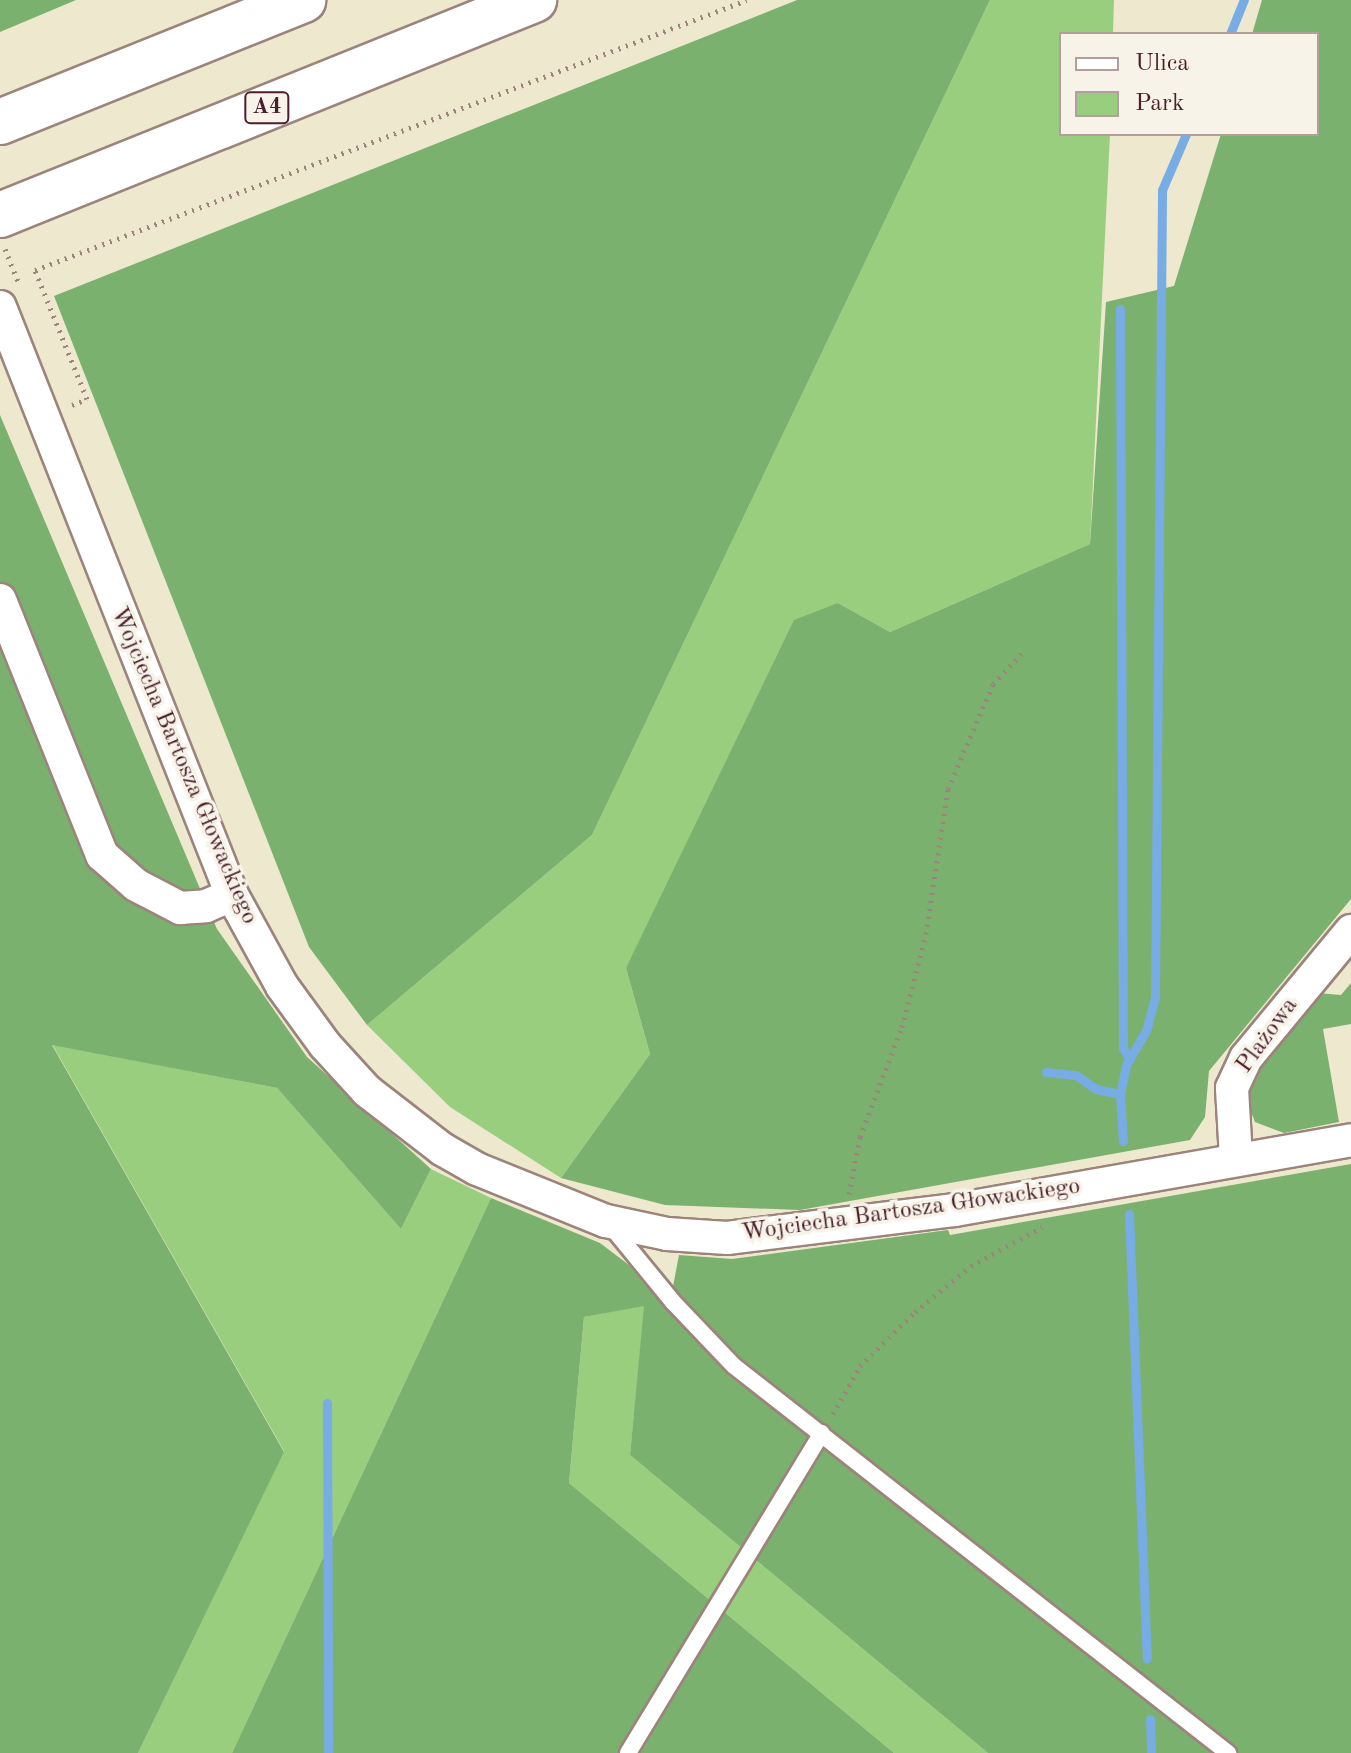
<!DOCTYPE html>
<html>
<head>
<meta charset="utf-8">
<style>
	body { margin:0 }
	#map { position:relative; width:1351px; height:1753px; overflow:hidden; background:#ede8ce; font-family:"Old Standard TT",serif }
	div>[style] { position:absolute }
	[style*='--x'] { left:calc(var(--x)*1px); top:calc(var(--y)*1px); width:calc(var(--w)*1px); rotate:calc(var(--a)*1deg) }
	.green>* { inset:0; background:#9ace7f }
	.forest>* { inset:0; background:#7bb16e }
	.stream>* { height:9px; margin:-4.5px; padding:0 4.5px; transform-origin:4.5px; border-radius:4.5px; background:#78ace5 }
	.path>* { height:5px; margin-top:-2.5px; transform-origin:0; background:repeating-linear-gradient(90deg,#9c847c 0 2px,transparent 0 8px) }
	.roads { filter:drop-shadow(2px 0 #9c847c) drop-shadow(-2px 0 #9c847c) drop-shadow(0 2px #9c847c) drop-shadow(0 -2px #9c847c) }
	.lane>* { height:16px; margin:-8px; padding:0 8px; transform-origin:8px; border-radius:8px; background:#fff }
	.street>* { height:32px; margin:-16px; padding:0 16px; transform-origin:16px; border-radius:16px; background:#fff }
	.highway>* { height:44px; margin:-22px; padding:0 22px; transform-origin:22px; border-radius:22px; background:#fff }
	span { translate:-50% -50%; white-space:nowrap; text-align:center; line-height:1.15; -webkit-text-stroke:7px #f7f3e8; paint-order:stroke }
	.shield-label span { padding:2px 6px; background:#f7f3e8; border:2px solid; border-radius:6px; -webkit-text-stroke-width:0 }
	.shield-label { font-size:22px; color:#4a1f2b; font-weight:700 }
	.street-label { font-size:24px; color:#4a1f2b }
	.legend { position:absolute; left:1059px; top:32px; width:260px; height:104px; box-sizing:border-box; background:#f7f3e8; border:2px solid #b29e9c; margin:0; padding:10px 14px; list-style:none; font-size:24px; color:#4a1f2b }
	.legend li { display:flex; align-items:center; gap:16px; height:40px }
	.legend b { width:40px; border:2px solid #b29e9c }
</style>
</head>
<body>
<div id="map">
	<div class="green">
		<i style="clip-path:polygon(990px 0,1114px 0,1113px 34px,1061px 34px,1061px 134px,1110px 134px,1090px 544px,890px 632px,838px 603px,626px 968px,650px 1054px,561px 1178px,450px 1107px,367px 1025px,592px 835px)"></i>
		<i style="clip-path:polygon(52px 1044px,277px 1088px,401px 1229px,431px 1169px,491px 1198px,232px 1753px,138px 1753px,284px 1451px)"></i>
		<i style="clip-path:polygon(645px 1305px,630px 1455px,988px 1753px,894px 1753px,569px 1483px,584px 1317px)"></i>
	</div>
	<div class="forest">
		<i style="clip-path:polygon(0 0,76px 0,0 32px)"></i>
		<i style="clip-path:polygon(797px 0,990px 0,592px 835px,367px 1025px,309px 947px,54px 296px)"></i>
		<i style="clip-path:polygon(1262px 0,1351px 0,1351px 899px,1209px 1071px,1205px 1117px,1190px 1140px,800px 1210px,665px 1205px,561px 1178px,650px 1054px,626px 968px,794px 620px,838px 603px,890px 632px,1090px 544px,1106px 302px,1174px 286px,1221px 134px,1317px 134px,1317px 34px,1252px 34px)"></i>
		<i style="clip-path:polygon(0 415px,217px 929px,307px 1057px,431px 1169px,401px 1229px,277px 1088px,52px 1045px,284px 1452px,138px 1753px,0 1753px)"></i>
		<i style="clip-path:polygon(1351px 983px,1351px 1024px,1323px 1029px,1339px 1122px,1284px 1133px,1255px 1122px,1248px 1104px,1250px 1086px,1261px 1060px,1317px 993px,1341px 995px)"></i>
		<i style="clip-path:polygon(1351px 1164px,1351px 1753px,988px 1753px,630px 1455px,644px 1306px,584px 1317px,569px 1483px,894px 1753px,232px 1753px,491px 1198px,600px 1243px,629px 1265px,658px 1299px,672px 1292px,679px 1255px,732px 1259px,948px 1230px,950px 1235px)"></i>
	</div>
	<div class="stream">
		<i style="--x:1230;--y:34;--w:37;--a:-68"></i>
		<i style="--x:1120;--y:309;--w:739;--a:89.77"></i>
		<i style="--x:1123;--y:1048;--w:13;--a:58"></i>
		<i style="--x:1046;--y:1072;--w:30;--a:6"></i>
		<i style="--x:1076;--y:1075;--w:24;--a:35"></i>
		<i style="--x:1096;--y:1089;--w:25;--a:12"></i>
		<i style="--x:1123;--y:1141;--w:47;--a:-93.7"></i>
		<i style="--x:1120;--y:1094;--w:30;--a:-78"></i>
		<i style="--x:1126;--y:1065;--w:39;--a:-60"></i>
		<i style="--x:1146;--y:1031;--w:34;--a:-75"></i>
		<i style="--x:1155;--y:998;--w:808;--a:-89.5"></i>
		<i style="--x:1162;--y:190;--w:61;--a:-66.8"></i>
		<i style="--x:1129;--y:1214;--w:445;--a:87.7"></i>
		<i style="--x:327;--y:1403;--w:350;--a:89.8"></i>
		<i style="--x:1150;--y:1719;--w:34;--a:88"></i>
	</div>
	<div class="path">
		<i style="--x:5;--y:249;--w:38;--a:68"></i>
		<i style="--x:72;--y:405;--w:16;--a:-22"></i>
		<i style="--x:87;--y:399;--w:139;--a:-112"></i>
		<i style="--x:35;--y:270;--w:761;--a:-20.77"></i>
		<i style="--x:849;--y:1194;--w:58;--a:-79.1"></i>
		<i style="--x:860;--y:1137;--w:118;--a:-69.1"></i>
		<i style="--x:902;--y:1027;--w:96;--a:-75.5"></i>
		<i style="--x:926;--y:934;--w:147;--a:-81.4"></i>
		<i style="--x:948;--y:789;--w:114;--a:-66.8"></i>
		<i style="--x:993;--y:684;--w:42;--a:-46.9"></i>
		<i style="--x:833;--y:1414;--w:55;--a:-60.6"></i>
		<i style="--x:860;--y:1366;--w:77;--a:-44.5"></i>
		<i style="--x:915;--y:1312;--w:72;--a:-39.4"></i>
		<i style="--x:971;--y:1266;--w:81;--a:-28.8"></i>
	</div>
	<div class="roads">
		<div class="lane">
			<i style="--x:610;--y:1225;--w:99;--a:50.7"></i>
			<i style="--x:673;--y:1302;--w:88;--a:46.4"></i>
			<i style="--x:734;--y:1366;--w:628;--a:38.08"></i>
			<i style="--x:628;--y:1753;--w:374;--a:-58.8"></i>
		</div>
		<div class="street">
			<i style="--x:0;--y:307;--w:632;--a:68.47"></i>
			<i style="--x:232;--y:895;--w:104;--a:61.2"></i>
			<i style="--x:282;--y:986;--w:73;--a:53.9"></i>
			<i style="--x:325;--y:1045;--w:62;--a:47.6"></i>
			<i style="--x:367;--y:1091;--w:95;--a:37.7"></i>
			<i style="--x:442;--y:1149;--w:40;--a:29.7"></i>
			<i style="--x:477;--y:1169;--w:139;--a:22"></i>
			<i style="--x:606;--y:1221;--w:62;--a:12"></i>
			<i style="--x:667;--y:1234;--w:60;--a:3.8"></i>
			<i style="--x:727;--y:1238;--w:230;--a:-7"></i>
			<i style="--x:955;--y:1210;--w:402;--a:-10"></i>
			<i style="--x:0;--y:600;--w:275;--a:68.2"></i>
			<i style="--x:102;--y:855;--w:45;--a:41.4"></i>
			<i style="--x:136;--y:885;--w:50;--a:27.6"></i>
			<i style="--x:180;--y:908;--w:26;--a:-4"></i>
			<i style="--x:206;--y:906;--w:28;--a:-23"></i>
			<i style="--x:1236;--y:1158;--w:70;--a:-93.3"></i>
			<i style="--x:1232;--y:1088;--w:33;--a:-65"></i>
			<i style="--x:1246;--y:1058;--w:165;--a:-50.4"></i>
		</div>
		<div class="highway">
			<i style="--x:0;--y:122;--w:327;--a:-21.9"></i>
			<i style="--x:0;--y:215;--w:576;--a:-21.93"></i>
		</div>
	</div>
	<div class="shield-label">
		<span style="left:267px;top:108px">A4</span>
	</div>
	<div class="street-label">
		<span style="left:183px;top:766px;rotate:67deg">Wojciecha Bartosza Głowackiego</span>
		<span style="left:1268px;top:1036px;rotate:-54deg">Plażowa</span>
		<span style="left:911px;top:1211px;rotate:-8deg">Wojciecha Bartosza Głowackiego</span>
	</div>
	<ul class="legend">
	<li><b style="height:10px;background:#fff"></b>Ulica</li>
	<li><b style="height:22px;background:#9ace7f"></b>Park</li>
	</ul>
</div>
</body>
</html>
